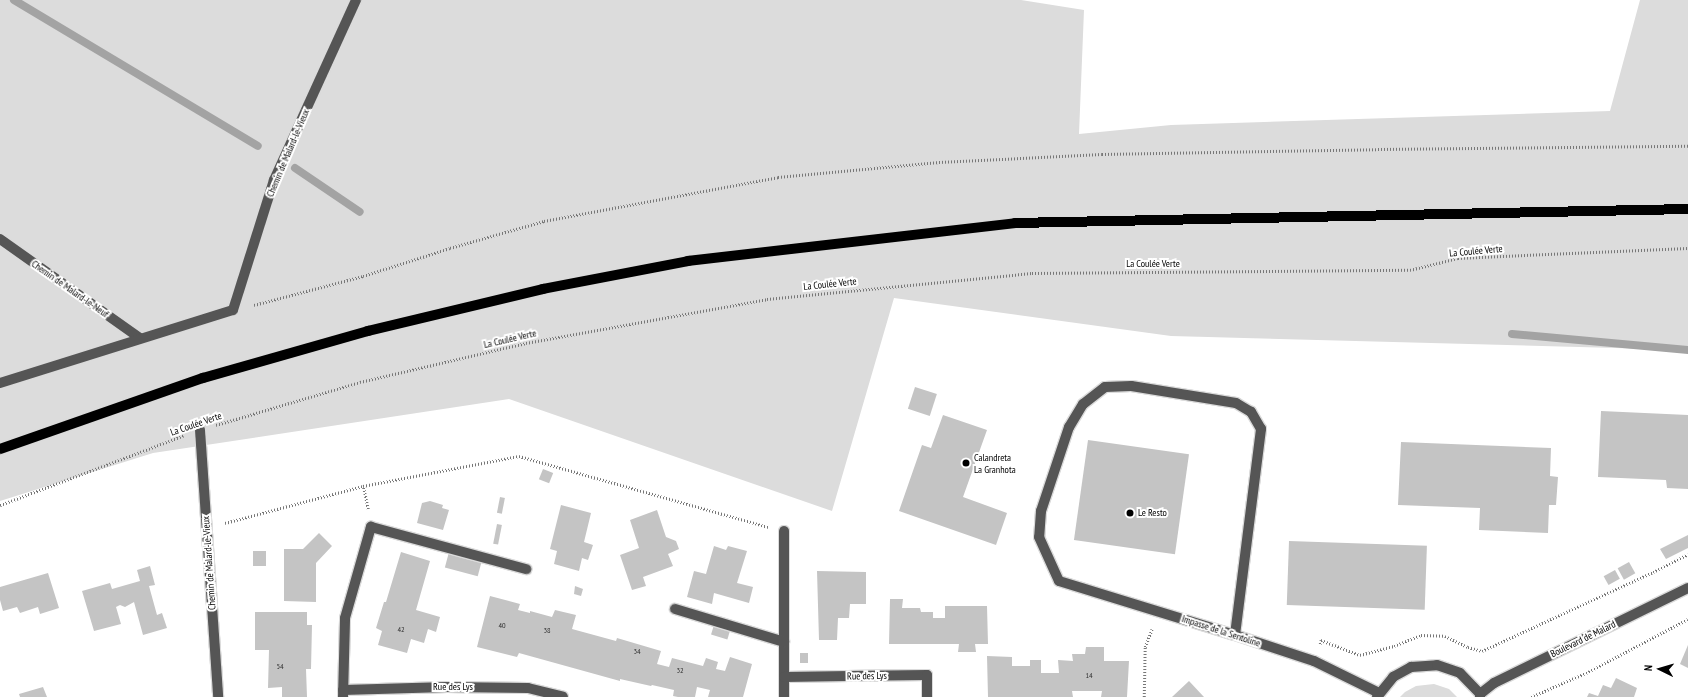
<!DOCTYPE html>
<html>
<head>
<meta charset="utf-8">
<style>
	body { margin:0 }
	#map { position:relative; width:1688px; height:697px; overflow:hidden; background:#fff; font-family:"PT Sans Narrow",sans-serif }
	div>[style] { position:absolute }
	[style*='--x'] { left:calc(var(--x)*1px); top:calc(var(--y)*1px); width:calc(var(--w)*1px); rotate:calc(var(--a)*1deg) }
	.green>* { inset:0; background:#dcdcdc }
	.stream>* { height:8px; margin:-4px; padding:0 4px; transform-origin:4px; border-radius:4px; background:#a3a3a3 }
	.building>* { inset:0; background:#c4c4c4; transform-origin:0 0 }
	.path>* { height:2.5px; margin-top:-1.25px; transform-origin:0; background:repeating-linear-gradient(90deg,#777 0 1px,transparent 0 3px) }
	.roads { filter:drop-shadow(1px 0 #dbdbdb) drop-shadow(-1px 0 #dbdbdb) drop-shadow(0 1px #dbdbdb) drop-shadow(0 -1px #dbdbdb) }
	.minor>* { height:10px; margin:-5px; padding:0 5px; transform-origin:5px; border-radius:5px; background:#555 }
	.major>* { height:10px; margin:-5px; padding:0 5px; transform-origin:5px; border-radius:5px; background:#000 }
	.dots>* { width:11px; height:11px; translate:-50% -50%; box-sizing:border-box; border:2px solid #fff; border-radius:50% }
	span { translate:-50% -50%; white-space:nowrap; text-align:center; line-height:1.15; -webkit-text-stroke:4px #fff; paint-order:stroke }
	.number-label { font-size:8px; color:#313131 }
	.number-label span { -webkit-text-stroke-width:0 }
	.street-label { font-size:10px; color:#000 }
	.poi-label { font-size:10px; color:#000 }
	.left { translate:0 -50%; text-align:left }
	.north { position:absolute; left:1640px; top:649px; width:40px; height:40px; -webkit-text-stroke:3px #fff; paint-order:stroke; rotate:275deg; font-size:11px; font-weight:700; line-height:16px; text-align:center; color:#000 }
	.north::after { content:''; display:block; margin:auto; width:14px; height:18px; background:#000; clip-path:polygon(50% 0,100% 100%,50% 72%,0 100%) }
</style>
</head>
<body>
<div id="map">
	<div class="green">
		<i style="clip-path:polygon(0 0,1021px 0,1084px 10px,1079px 134px,1171px 125px,1610px 111px,1640px 0,1688px 0,1688px 350px,1171px 336px,894px 298px,832px 511px,509px 399px,153px 453px,0 501px)"></i>
		<i style="clip-path:polygon(1434px 684px,1449px 689px,1457px 697px,1400px 697px,1405px 692px,1416px 686px)"></i>
	</div>
	<div class="stream">
		<i style="--x:14;--y:0;--w:284;--a:30.9"></i>
		<i style="--x:295;--y:168;--w:78;--a:34.1"></i>
		<i style="--x:1512;--y:334;--w:177;--a:5.2"></i>
	</div>
	<div class="building">
		<i style="left:915px;top:387px;width:23px;height:23px;rotate:18deg"></i>
		<i style="clip-path:polygon(1601px 411px,1688px 415px,1688px 489px,1667px 488px,1666px 480px,1598px 477px)"></i>
		<i style="clip-path:polygon(943px 415px,987px 430px,963px 497px,1007px 513px,996px 545px,899px 511px,922px 445px,931px 448px)"></i>
		<i style="left:1088px;top:440px;width:102px;height:101px;rotate:8deg"></i>
		<i style="clip-path:polygon(1401px 442px,1551px 448px,1550px 476px,1558px 477px,1556px 505px,1549px 505px,1548px 533px,1479px 530px,1480px 508px,1398px 505px)"></i>
		<i style="left:543px;top:469px;width:11px;height:11px;rotate:22deg"></i>
		<i style="left:500px;top:497px;width:5px;height:16px;rotate:11deg"></i>
		<i style="clip-path:polygon(430px 501px,443px 505px,442px 508px,449px 510px,443px 530px,417px 523px,422px 503px)"></i>
		<i style="clip-path:polygon(561px 505px,591px 513px,584px 542px,593px 545px,588px 560px,582px 558px,579px 571px,554px 564px,557px 551px,550px 549px)"></i>
		<i style="clip-path:polygon(657px 510px,666px 537px,676px 541px,679px 549px,668px 554px,673px 566px,643px 577px,646px 586px,632px 590px,620px 555px,639px 548px,630px 520px)"></i>
		<i style="left:497px;top:524px;width:5px;height:20px;rotate:11deg"></i>
		<i style="clip-path:polygon(319px 533px,332px 546px,316px 563px,316px 602px,284px 601px,284px 549px,303px 549px)"></i>
		<i style="clip-path:polygon(1688px 535px,1688px 548px,1666px 559px,1660px 549px)"></i>
		<i style="left:1289px;top:541px;width:138px;height:64px;rotate:2deg"></i>
		<i style="clip-path:polygon(714px 546px,726px 550px,728px 546px,747px 551px,737px 583px,753px 587px,749px 603px,714px 593px,712px 604px,687px 597px,694px 571px,706px 574px)"></i>
		<i style="left:253px;top:551px;width:13px;height:15px"></i>
		<i style="clip-path:polygon(401px 552px,430px 561px,416px 610px,440px 617px,436px 632px,428px 629px,424px 643px,411px 639px,407px 653px,378px 645px,382px 631px,376px 628px,384px 602px,386px 602px)"></i>
		<i style="left:449px;top:552px;width:34px;height:16px;rotate:15deg"></i>
		<i style="left:1629px;top:562px;width:13px;height:13px;rotate:61deg"></i>
		<i style="clip-path:polygon(150px 566px,155px 585px,149px 586px,157px 615px,162px 613px,167px 628px,143px 635px,134px 602px,125px 607px,120px 605px,116px 607px,121px 624px,94px 631px,82px 591px,110px 583px,112px 589px,140px 581px,137px 570px)"></i>
		<i style="left:1615px;top:570px;width:10px;height:13px;rotate:61deg"></i>
		<i style="clip-path:polygon(817px 571px,866px 572px,866px 604px,850px 604px,849px 618px,838px 618px,837px 640px,819px 640px)"></i>
		<i style="clip-path:polygon(48px 573px,59px 608px,40px 614px,38px 607px,20px 613px,17px 607px,3px 611px,0 600px,0 587px)"></i>
		<i style="clip-path:polygon(575px 586px,583px 589px,581px 596px,574px 594px)"></i>
		<i style="clip-path:polygon(490px 596px,520px 604px,518px 610px,530px 613px,530px 611px,552px 617px,555px 610px,576px 615px,572px 629px,616px 641px,617px 638px,661px 651px,657px 664px,669px 667px,672px 658px,703px 666px,706px 658px,718px 662px,716px 669px,725px 671px,730px 657px,752px 664px,743px 697px,708px 697px,710px 690px,697px 687px,695px 697px,678px 697px,673px 696px,674px 690px,652px 685px,651px 686px,620px 679px,620px 681px,519px 653px,517px 657px,477px 647px)"></i>
		<i style="clip-path:polygon(890px 599px,903px 599px,902px 608px,920px 608px,921px 612px,933px 612px,933px 618px,945px 618px,945px 606px,987px 606px,988px 644px,975px 644px,976px 652px,958px 652px,959px 644px,889px 644px)"></i>
		<i style="clip-path:polygon(255px 612px,307px 612px,307px 625px,312px 625px,311px 669px,306px 669px,307px 697px,282px 697px,282px 687px,268px 688px,269px 650px,255px 650px)"></i>
		<i style="left:714px;top:625px;width:17px;height:10px;rotate:17deg"></i>
		<i style="clip-path:polygon(1688px 645px,1688px 668px,1680px 664px)"></i>
		<i style="clip-path:polygon(1086px 647px,1104px 647px,1104px 661px,1129px 661px,1127px 697px,1101px 697px,1102px 691px,1072px 691px,1073px 697px,988px 697px,987px 656px,1012px 657px,1012px 666px,1030px 666px,1030px 660px,1041px 660px,1041px 673px,1059px 673px,1058px 660px,1073px 661px,1072px 654px,1085px 654px)"></i>
		<i style="left:800px;top:653px;width:8px;height:10px"></i>
		<i style="clip-path:polygon(1616px 678px,1637px 688px,1634px 697px,1587px 697px,1589px 693px,1598px 696px,1603px 685px,1611px 688px)"></i>
		<i style="clip-path:polygon(1189px 681px,1204px 697px,1172px 697px)"></i>
		<i style="clip-path:polygon(43px 687px,47px 697px,20px 697px,19px 694px)"></i>
	</div>
	<div class="path">
		<i style="--x:254;--y:305;--w:113;--a:-14.9"></i>
		<i style="--x:363;--y:276;--w:91;--a:-17.8"></i>
		<i style="--x:450;--y:248;--w:98;--a:-16"></i>
		<i style="--x:544;--y:221;--w:238;--a:-10.6"></i>
		<i style="--x:778;--y:177;--w:162;--a:-5.3"></i>
		<i style="--x:939;--y:162;--w:163;--a:-2.8"></i>
		<i style="--x:1102;--y:154;--w:276;--a:-1"></i>
		<i style="--x:1378;--y:149;--w:310;--a:-0.6"></i>
		<i style="--x:216;--y:425;--w:150;--a:-16.6"></i>
		<i style="--x:360;--y:382;--w:171;--a:-13.2"></i>
		<i style="--x:526;--y:343;--w:245;--a:-10.3"></i>
		<i style="--x:767;--y:299;--w:266;--a:-5.6"></i>
		<i style="--x:1032;--y:273;--w:378;--a:-0.5"></i>
		<i style="--x:1410;--y:270;--w:49;--a:-14"></i>
		<i style="--x:1458;--y:258;--w:230;--a:-2.5"></i>
		<i style="--x:0;--y:505;--w:196;--a:-20.7"></i>
		<i style="--x:368;--y:509;--w:24;--a:-102"></i>
		<i style="--x:363;--y:486;--w:159;--a:-10.9"></i>
		<i style="--x:519;--y:456;--w:259;--a:15.9"></i>
		<i style="--x:225;--y:523;--w:143;--a:-15"></i>
		<i style="--x:1320;--y:644;--w:4;--a:-76"></i>
		<i style="--x:1321;--y:640;--w:42;--a:21"></i>
		<i style="--x:1360;--y:655;--w:35;--a:-15"></i>
		<i style="--x:1394;--y:646;--w:29;--a:-22"></i>
		<i style="--x:1421;--y:635;--w:24;--a:2"></i>
		<i style="--x:1445;--y:636;--w:25;--a:26"></i>
		<i style="--x:1468;--y:647;--w:15;--a:16"></i>
		<i style="--x:1482;--y:651;--w:188;--a:-24.8"></i>
		<i style="--x:1653;--y:572;--w:39;--a:-27"></i>
		<i style="--x:1144;--y:697;--w:50;--a:-88.9"></i>
		<i style="--x:1145;--y:647;--w:19;--a:-69"></i>
		<i style="--x:1531;--y:697;--w:60;--a:-23.6"></i>
		<i style="--x:1586;--y:673;--w:115;--a:-27.9"></i>
	</div>
	<div class="roads">
		<div class="minor">
			<i style="--x:0;--y:239;--w:171;--a:35.3"></i>
			<i style="--x:0;--y:383;--w:244;--a:-17.4"></i>
			<i style="--x:233;--y:310;--w:136;--a:-72.5"></i>
			<i style="--x:274;--y:180;--w:198;--a:-65.5"></i>
			<i style="--x:200;--y:430;--w:268;--a:86.1"></i>
			<i style="--x:784;--y:531;--w:146;--a:90"></i>
			<i style="--x:675;--y:609;--w:114;--a:16.8"></i>
			<i style="--x:1235;--y:635;--w:208;--a:-82.8"></i>
			<i style="--x:1261;--y:429;--w:20;--a:-120"></i>
			<i style="--x:1251;--y:412;--w:17;--a:-149"></i>
			<i style="--x:1236;--y:403;--w:106;--a:-170.8"></i>
			<i style="--x:1131;--y:386;--w:26;--a:178"></i>
			<i style="--x:1105;--y:387;--w:28;--a:142"></i>
			<i style="--x:1083;--y:404;--w:27;--a:121"></i>
			<i style="--x:1069;--y:427;--w:89;--a:108.4"></i>
			<i style="--x:1041;--y:511;--w:26;--a:94"></i>
			<i style="--x:1039;--y:537;--w:48;--a:65.6"></i>
			<i style="--x:1059;--y:581;--w:184;--a:17.1"></i>
			<i style="--x:1235;--y:635;--w:83;--a:18.2"></i>
			<i style="--x:1314;--y:661;--w:72;--a:26.2"></i>
			<i style="--x:343;--y:690;--w:104;--a:-1.7"></i>
			<i style="--x:447;--y:687;--w:81;--a:0.7"></i>
			<i style="--x:528;--y:688;--w:36;--a:14"></i>
			<i style="--x:1480;--y:694;--w:18;--a:-38"></i>
			<i style="--x:1494;--y:683;--w:216;--a:-26.1"></i>
			<i style="--x:343;--y:697;--w:79;--a:-88.5"></i>
			<i style="--x:345;--y:618;--w:95;--a:-74.1"></i>
			<i style="--x:371;--y:527;--w:161;--a:15.2"></i>
			<i style="--x:784;--y:697;--w:20;--a:-90"></i>
			<i style="--x:784;--y:677;--w:143;--a:-0.8"></i>
			<i style="--x:927;--y:675;--w:22;--a:90"></i>
			<i style="--x:1377;--y:697;--w:26;--a:-51"></i>
			<i style="--x:1393;--y:677;--w:21;--a:-29"></i>
			<i style="--x:1411;--y:667;--w:26;--a:-4"></i>
			<i style="--x:1437;--y:665;--w:24;--a:19"></i>
			<i style="--x:1460;--y:673;--w:29;--a:46"></i>
			<i style="--x:1480;--y:694;--w:3;--a:90"></i>
		</div>
		<div class="major">
			<i style="--x:0;--y:449;--w:215;--a:-19.3"></i>
			<i style="--x:203;--y:378;--w:172;--a:-15.9"></i>
			<i style="--x:368;--y:331;--w:180;--a:-13.5"></i>
			<i style="--x:543;--y:289;--w:148;--a:-10.9"></i>
			<i style="--x:688;--y:261;--w:329;--a:-6.6"></i>
			<i style="--x:1015;--y:223;--w:673;--a:-1.19"></i>
		</div>
	</div>
	<div class="dots">
		<i style="left:966px;top:463px;background:#000"></i>
		<i style="left:1130px;top:513px;background:#000"></i>
	</div>
	<div class="number-label">
		<span style="left:502px;top:626px">40</span>
		<span style="left:401px;top:630px">42</span>
		<span style="left:547px;top:631px">38</span>
		<span style="left:637px;top:652px">34</span>
		<span style="left:280px;top:667px">54</span>
		<span style="left:680px;top:671px">32</span>
		<span style="left:1089px;top:676px">14</span>
	</div>
	<div class="street-label">
		<span style="left:288px;top:153px;rotate:-67deg">Chemin de Malard-le-Vieux</span>
		<span style="left:1476px;top:251px;rotate:-5deg">La Coulée Verte</span>
		<span style="left:1153px;top:264px">La Coulée Verte</span>
		<span style="left:830px;top:284px;rotate:-6deg">La Coulée Verte</span>
		<span style="left:70px;top:289px;rotate:35deg">Chemin de Malard-le-Neuf</span>
		<span style="left:510px;top:339px;rotate:-13deg">La Coulée Verte</span>
		<span style="left:196px;top:424px;rotate:-19deg">La Coulée Verte</span>
		<span style="left:209px;top:563px;rotate:-94deg">Chemin de Malard-le-Vieux</span>
		<span style="left:1221px;top:631px;rotate:18deg">Impasse de la Sentoline</span>
		<span style="left:1583px;top:639px;rotate:-26deg">Boulevard de Malard</span>
		<span style="left:867px;top:676px;rotate:-1deg">Rue des Lys</span>
		<span style="left:453px;top:687px">Rue des Lys</span>
	</div>
	<div class="poi-label">
		<span class="left" style="left:974px;top:463px">Calandreta<br>La Granhota</span>
		<span class="left" style="left:1138px;top:513px">Le Resto</span>
	</div>
	<div class="north">N</div>
</div>
</body>
</html>
